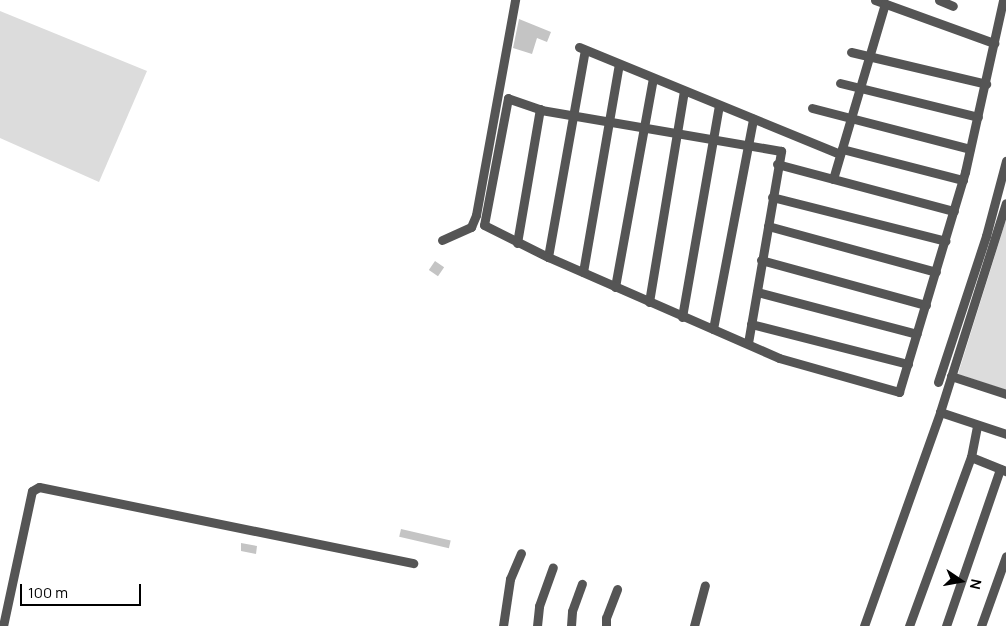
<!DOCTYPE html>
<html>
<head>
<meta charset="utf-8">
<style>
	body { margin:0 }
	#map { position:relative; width:1006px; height:626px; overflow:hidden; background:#fff; font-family:Manrope,sans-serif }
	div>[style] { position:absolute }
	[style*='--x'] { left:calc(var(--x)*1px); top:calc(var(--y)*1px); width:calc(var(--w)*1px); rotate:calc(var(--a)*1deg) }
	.green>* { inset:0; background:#dcdcdc }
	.building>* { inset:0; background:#c4c4c4; transform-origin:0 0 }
	.minor>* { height:9px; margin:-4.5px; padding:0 4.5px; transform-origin:4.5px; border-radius:4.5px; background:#555 }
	span { translate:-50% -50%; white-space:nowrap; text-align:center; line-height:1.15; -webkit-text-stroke:4px #fff; paint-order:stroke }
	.north { position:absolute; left:936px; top:556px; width:50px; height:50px; -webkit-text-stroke:4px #fff; paint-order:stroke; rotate:102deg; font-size:14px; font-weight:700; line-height:20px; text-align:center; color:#000 }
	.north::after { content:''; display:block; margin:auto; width:18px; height:22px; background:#000; clip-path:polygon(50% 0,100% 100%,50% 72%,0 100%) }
	.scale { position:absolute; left:20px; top:584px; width:121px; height:22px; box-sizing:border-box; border:2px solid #000; border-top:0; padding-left:6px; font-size:15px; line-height:18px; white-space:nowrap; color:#000; -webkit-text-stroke:4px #fff; paint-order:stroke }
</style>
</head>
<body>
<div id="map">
	<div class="green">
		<i style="clip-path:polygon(0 11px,147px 71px,99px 182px,0 138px)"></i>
		<i style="clip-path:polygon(1006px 220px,1006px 390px,958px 374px)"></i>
	</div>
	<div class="building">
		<i style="clip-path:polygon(519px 19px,551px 32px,547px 42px,537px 38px,532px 54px,513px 48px)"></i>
		<i style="left:435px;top:261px;width:11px;height:11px;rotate:34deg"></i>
		<i style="left:401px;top:529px;width:51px;height:8px;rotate:13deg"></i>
		<i style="clip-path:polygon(241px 543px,257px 546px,256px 554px,241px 551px)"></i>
	</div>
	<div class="minor">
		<i style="--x:875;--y:0;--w:127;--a:19.9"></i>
		<i style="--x:939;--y:0;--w:15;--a:23"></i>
		<i style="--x:579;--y:47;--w:282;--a:22.3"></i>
		<i style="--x:851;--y:52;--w:139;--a:13.3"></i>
		<i style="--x:840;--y:83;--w:142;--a:13.8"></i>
		<i style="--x:812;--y:108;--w:163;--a:14.5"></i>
		<i style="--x:842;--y:149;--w:125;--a:14.4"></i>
		<i style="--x:777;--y:164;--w:183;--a:14.9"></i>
		<i style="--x:833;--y:179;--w:183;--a:-73.5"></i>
		<i style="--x:772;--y:197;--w:179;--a:14.2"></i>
		<i style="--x:768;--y:226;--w:174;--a:15.3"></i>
		<i style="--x:442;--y:240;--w:32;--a:-24"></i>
		<i style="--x:471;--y:227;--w:13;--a:-67"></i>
		<i style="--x:476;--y:215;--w:219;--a:-79.7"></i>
		<i style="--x:517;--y:243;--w:136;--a:-80.3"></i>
		<i style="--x:548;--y:257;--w:210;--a:-79.9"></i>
		<i style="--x:761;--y:260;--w:171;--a:15.3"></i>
		<i style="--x:583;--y:272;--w:211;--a:-80.2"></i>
		<i style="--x:615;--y:287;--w:212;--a:-79.7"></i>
		<i style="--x:757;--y:292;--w:165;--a:14.7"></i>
		<i style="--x:649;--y:302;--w:214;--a:-80.6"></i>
		<i style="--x:682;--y:317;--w:215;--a:-80.1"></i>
		<i style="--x:751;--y:324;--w:162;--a:14.3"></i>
		<i style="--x:713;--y:329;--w:214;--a:-79.2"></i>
		<i style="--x:748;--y:343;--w:195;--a:-80.2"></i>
		<i style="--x:781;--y:151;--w:242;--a:-170.3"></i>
		<i style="--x:542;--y:110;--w:36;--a:-161"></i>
		<i style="--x:508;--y:98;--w:129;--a:100.7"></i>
		<i style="--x:484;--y:225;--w:72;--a:26.6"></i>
		<i style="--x:548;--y:257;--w:252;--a:23.6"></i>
		<i style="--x:779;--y:358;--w:125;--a:15.8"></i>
		<i style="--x:899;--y:392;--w:230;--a:-73.3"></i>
		<i style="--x:965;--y:172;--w:176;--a:-77.5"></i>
		<i style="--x:951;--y:376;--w:58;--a:18.1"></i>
		<i style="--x:938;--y:382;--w:154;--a:-71.8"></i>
		<i style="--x:986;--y:236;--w:78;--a:-75.1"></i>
		<i style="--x:940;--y:412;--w:70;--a:18.4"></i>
		<i style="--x:971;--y:457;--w:38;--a:22"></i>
		<i style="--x:3;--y:626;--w:138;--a:-77.9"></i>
		<i style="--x:32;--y:491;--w:8;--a:-30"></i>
		<i style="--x:39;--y:487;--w:382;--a:11.5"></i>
		<i style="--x:503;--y:626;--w:48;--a:-81.5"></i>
		<i style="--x:510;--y:579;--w:28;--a:-67"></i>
		<i style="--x:537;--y:626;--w:20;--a:-84"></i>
		<i style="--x:539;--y:606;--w:41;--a:-70.3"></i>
		<i style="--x:571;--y:626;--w:15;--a:-86"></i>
		<i style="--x:572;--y:611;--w:29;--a:-70"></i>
		<i style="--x:606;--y:626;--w:8;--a:-90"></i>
		<i style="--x:606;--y:618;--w:31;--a:-69"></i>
		<i style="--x:694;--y:626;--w:42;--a:-75"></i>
		<i style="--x:864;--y:626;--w:227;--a:-70.4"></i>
		<i style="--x:940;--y:412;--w:219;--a:-72.5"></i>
		<i style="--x:909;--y:626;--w:180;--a:-69.9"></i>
		<i style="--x:971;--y:457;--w:32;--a:-79"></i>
		<i style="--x:946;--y:626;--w:166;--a:-71"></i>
		<i style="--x:981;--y:626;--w:74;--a:-70.3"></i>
	</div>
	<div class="north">N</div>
	<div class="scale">100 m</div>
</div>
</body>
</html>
